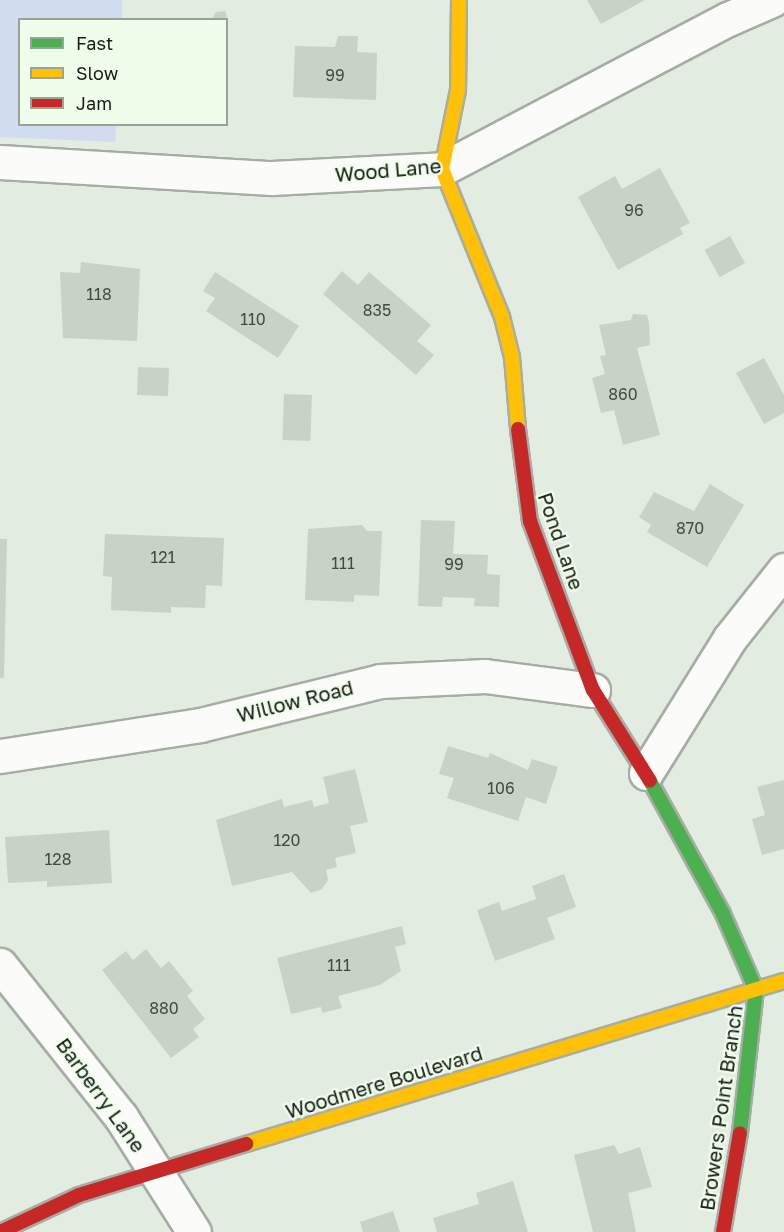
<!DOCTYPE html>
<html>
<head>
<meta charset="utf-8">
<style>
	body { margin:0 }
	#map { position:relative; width:784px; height:1232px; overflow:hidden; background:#e2ece0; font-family:"Golos Text",sans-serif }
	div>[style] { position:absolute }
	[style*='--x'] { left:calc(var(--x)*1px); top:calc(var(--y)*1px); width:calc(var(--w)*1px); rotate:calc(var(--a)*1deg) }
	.green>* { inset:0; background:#d1ddef }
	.building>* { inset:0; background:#c8d3c5; transform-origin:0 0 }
	.roads { filter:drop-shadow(2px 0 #a6ada4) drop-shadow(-2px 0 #a6ada4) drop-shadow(0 2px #a6ada4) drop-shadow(0 -2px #a6ada4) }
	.street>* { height:33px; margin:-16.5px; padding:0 16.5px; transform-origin:16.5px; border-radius:16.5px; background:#fbfcfa }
	.fast>* { height:14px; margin:-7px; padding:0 7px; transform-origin:7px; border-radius:7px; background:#4caf50 }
	.slow>* { height:14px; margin:-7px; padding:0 7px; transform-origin:7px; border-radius:7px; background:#ffc107 }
	.jam>* { height:14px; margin:-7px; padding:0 7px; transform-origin:7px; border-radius:7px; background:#c62828 }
	span { translate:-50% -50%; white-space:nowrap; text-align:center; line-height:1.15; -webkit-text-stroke:4.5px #effeeb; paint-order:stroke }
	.number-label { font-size:16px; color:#434b40 }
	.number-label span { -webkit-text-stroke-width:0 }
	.street-label { font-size:20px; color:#151c13 }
	.legend { position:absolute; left:18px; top:18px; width:210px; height:108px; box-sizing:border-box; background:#effeeb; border:2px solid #98a495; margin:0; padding:8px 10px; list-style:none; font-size:18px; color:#151c13 }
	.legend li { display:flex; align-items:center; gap:12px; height:30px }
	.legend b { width:30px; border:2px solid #98a495 }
</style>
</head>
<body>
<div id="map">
	<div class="green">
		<i style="clip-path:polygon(0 0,122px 0,122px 19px,20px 20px,20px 124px,116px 125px,115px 142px,0 137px)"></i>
	</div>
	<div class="building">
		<i style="clip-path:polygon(587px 0,645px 0,601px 24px)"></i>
		<i style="clip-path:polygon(225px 11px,228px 20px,211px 20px,216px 12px)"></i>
		<i style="clip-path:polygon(338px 36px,358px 36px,357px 52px,377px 53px,376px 100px,293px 97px,295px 46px,335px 47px)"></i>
		<i style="clip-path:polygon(660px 168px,690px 223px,680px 228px,683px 234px,618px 270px,578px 197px,615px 176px,622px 189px)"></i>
		<i style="left:730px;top:236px;width:31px;height:29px;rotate:61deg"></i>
		<i style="clip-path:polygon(81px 262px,140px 269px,137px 341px,63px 338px,60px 272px,80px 273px)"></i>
		<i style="clip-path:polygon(342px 271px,358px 285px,369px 272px,431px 325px,417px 341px,434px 355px,416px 375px,323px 294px)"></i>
		<i style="clip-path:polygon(215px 272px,299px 326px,278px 358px,206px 311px,215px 298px,203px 291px)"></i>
		<i style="clip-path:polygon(633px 314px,647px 315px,649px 323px,650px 345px,637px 348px,660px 435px,623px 445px,614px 410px,601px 413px,592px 378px,605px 374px,600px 356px,606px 355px,599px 325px,631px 320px)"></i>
		<i style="clip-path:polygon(764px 358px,784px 395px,784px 413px,764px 424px,736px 373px)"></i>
		<i style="left:138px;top:367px;width:31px;height:28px;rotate:2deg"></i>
		<i style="left:284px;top:394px;width:28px;height:46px;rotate:2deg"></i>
		<i style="clip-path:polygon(710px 484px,744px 505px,707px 567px,647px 532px,651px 525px,639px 517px,654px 492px,694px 511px)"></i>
		<i style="clip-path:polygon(421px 520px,455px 521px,453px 554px,488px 555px,487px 574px,500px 575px,499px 607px,474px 606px,475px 598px,443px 597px,442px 607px,418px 606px)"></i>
		<i style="clip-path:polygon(362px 525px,367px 531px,382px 531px,379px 596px,354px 595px,354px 602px,305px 600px,308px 529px)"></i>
		<i style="clip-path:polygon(105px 534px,224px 538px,222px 586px,206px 585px,205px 608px,171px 607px,171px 613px,111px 610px,112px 577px,103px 576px)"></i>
		<i style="clip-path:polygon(0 539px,7px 539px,4px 678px,0 678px)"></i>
		<i style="clip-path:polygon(448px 746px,488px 758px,490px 753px,528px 770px,532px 759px,558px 767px,546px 804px,526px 797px,518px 821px,447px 798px,454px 778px,439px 774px)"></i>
		<i style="clip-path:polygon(355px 769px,368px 822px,350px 826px,356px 853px,335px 858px,337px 867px,326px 870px,328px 880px,322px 889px,311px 893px,292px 872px,232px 886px,216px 820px,282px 799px,284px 807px,312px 800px,314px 807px,329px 803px,323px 777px)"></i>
		<i style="clip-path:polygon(784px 780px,784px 849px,762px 855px,752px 819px,765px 815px,757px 787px)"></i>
		<i style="clip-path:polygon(109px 830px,112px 883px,47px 887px,47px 881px,8px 883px,5px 837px)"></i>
		<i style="clip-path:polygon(564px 874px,576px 907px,547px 918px,555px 939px,495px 961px,477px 910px,499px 902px,502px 911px,536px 899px,532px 886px)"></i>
		<i style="clip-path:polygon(402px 926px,406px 944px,395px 947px,401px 971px,380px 985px,338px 996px,342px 1008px,322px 1013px,321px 1007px,291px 1014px,277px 958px)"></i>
		<i style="clip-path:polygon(146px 949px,161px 968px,169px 961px,193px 991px,187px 996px,205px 1019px,193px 1029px,199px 1037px,171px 1058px,102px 970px,126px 951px,133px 960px)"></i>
		<i style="clip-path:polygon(614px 1145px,619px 1154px,640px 1147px,652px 1187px,628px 1193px,636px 1232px,593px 1232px,574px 1155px)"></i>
		<i style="clip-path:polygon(513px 1181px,528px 1232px,437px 1232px,433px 1218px,479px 1204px,476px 1193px)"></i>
		<i style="clip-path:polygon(393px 1211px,400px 1232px,363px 1232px,360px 1222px)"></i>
	</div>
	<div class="roads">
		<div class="street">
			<i style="--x:0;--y:162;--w:272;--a:3.4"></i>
			<i style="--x:272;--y:178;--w:170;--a:-3"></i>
			<i style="--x:442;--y:169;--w:323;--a:-27.7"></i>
			<i style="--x:728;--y:19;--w:48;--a:-23.4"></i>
			<i style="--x:0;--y:756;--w:202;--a:-8.8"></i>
			<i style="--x:200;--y:725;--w:185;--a:-13.7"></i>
			<i style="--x:380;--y:681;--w:105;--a:-2.7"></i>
			<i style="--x:485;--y:676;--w:109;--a:7.4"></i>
			<i style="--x:646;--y:773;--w:159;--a:-58.1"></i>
			<i style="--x:730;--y:638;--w:87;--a:-51.5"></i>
			<i style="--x:0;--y:965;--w:194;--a:51.5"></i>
			<i style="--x:121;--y:1117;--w:136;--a:57.6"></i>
		</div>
		<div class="fast">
			<i style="--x:650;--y:781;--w:152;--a:61.2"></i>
			<i style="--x:723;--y:914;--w:83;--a:66.5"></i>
			<i style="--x:756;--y:990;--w:144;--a:96.4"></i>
		</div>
		<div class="slow">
			<i style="--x:459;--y:0;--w:90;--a:90.6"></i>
			<i style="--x:458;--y:90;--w:81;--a:101.4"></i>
			<i style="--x:442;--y:169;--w:160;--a:67.9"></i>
			<i style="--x:502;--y:317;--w:41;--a:76"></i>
			<i style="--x:512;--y:357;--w:72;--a:85.2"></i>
			<i style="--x:246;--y:1144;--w:562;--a:-16.86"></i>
		</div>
		<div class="jam">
			<i style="--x:518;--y:429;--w:93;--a:82.6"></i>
			<i style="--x:530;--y:521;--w:180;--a:69.6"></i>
			<i style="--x:593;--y:690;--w:107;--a:57.9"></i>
			<i style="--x:0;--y:1232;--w:87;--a:-25.1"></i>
			<i style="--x:79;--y:1195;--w:175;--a:-17"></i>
			<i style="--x:723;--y:1232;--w:100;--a:-80.3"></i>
		</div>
	</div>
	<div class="number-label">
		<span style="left:335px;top:75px">99</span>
		<span style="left:634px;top:210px">96</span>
		<span style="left:99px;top:294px">118</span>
		<span style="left:377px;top:310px">835</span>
		<span style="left:253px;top:319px">110</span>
		<span style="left:623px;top:394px">860</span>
		<span style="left:690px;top:528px">870</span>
		<span style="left:163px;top:557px">121</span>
		<span style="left:343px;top:563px">111</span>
		<span style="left:454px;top:564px">99</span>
		<span style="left:501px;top:788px">106</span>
		<span style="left:287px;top:840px">120</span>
		<span style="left:58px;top:859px">128</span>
		<span style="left:339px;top:965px">111</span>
		<span style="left:164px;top:1008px">880</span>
	</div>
	<div class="street-label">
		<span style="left:388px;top:170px;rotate:-5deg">Wood Lane</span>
		<span style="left:561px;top:541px;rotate:71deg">Pond Lane</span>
		<span style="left:295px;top:701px;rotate:-14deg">Willow Road</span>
		<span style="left:384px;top:1082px;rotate:-17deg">Woodmere Boulevard</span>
		<span style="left:101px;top:1095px;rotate:54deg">Barberry Lane</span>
		<span style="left:721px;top:1108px;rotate:-82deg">Browers Point Branch</span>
	</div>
	<ul class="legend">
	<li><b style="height:8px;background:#4caf50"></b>Fast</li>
	<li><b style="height:8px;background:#ffc107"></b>Slow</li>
	<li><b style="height:8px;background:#c62828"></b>Jam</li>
	</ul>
</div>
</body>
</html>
